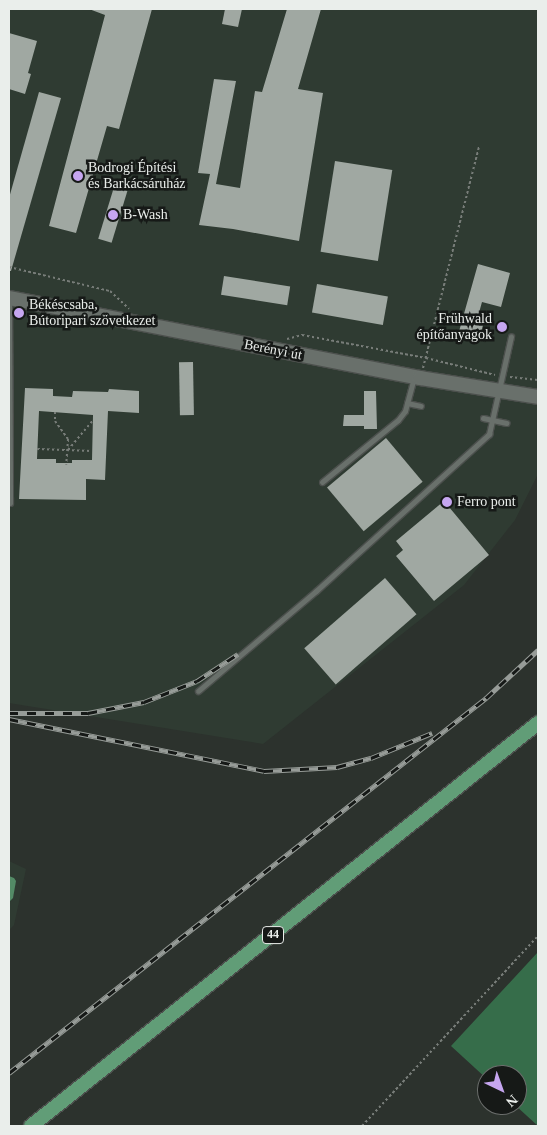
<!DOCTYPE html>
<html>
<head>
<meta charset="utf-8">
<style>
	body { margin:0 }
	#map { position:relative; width:547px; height:1135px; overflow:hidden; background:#2c322d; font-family:Georgia,serif }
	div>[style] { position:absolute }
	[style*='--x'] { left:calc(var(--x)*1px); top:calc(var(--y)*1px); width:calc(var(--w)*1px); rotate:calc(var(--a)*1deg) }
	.built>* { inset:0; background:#2f3b32 }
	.forest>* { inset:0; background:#366d4a }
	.water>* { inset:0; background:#538b66 }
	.building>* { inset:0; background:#a0a8a2; transform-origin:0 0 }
	.path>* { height:2px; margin-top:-1px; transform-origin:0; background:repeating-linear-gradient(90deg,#787d79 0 2.5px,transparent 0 5px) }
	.roads { filter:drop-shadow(1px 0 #4c504d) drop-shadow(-1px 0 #4c504d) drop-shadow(0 1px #4c504d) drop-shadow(0 -1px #4c504d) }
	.service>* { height:5px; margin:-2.5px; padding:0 2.5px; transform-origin:2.5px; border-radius:2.5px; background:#69706b }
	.tertiary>* { height:14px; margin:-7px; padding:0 7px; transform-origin:7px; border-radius:7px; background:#69706b }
	.primary>* { height:14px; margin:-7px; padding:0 7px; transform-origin:7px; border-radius:7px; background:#619d77 }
	.rail>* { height:5px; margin-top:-2.5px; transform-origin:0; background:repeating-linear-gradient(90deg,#161917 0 9px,#979c98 0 18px); box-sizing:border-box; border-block:1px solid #979c98 }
	.dots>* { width:14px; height:14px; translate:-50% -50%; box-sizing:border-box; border:2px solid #161917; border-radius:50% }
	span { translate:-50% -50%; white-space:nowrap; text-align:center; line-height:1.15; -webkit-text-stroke:5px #161917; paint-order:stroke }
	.shield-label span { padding:1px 4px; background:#161917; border:1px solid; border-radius:4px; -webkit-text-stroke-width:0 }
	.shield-label { font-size:12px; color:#eaeeeb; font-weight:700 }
	.poi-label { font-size:14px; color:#eaeeeb }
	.left { translate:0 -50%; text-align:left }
	.right { translate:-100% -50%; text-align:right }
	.street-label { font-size:14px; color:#eaeeeb }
	.frame { position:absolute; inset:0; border:10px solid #eaeeeb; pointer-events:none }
	.north { position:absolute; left:477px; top:1065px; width:50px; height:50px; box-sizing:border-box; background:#161917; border:1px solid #6b6e6c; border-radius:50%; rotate:138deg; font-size:14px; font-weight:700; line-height:20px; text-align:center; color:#eaeeeb }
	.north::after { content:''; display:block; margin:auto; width:18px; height:22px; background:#c6a6f0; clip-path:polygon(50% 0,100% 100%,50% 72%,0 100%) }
</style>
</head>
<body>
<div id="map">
	<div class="built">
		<i style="clip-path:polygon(9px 9px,538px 9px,538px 474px,515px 520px,464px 585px,263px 744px,9px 703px)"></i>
		<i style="clip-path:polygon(9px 861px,26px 869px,14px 925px,9px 930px)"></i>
	</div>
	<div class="forest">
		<i style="clip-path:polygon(538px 952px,538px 1126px,515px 1105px,517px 1075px,487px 1075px,487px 1079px,451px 1046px)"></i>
	</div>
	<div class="water">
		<i style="clip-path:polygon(9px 876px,14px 878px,16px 881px,13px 898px,9px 902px)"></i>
	</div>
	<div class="building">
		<i style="clip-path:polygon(89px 9px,152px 9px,119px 129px,107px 126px,76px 233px,49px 226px,105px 15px)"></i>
		<i style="clip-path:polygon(225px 9px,242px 9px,238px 27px,222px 24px)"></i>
		<i style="clip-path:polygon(287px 9px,321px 9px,298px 89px,323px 93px,299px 241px,233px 229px,199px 225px,210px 174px,198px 173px,214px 79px,236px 81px,216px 184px,240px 188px,255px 91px,262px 92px)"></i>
		<i style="clip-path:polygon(9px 33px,37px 41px,28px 73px,31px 74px,25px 94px,9px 89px)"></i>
		<i style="clip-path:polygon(39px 92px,61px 98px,11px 271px,9px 271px,9px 198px)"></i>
		<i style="left:335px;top:161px;width:58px;height:92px;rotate:9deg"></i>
		<i style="left:114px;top:187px;width:14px;height:54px;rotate:17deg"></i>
		<i style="clip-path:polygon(478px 264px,510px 273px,501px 307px,482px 302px,477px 320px,484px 322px,481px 333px,474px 331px,472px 339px,458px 335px)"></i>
		<i style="left:224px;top:276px;width:67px;height:19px;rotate:9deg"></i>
		<i style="left:317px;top:284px;width:72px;height:29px;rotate:10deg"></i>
		<i style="left:193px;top:362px;width:53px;height:14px;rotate:89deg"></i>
		<i style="clip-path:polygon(evenodd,25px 388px,53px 389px,53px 396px,72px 397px,73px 391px,108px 392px,109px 389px,139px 391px,139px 413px,108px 411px,105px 480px,86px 479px,86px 500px,19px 499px,25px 388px,39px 411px,93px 415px,92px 460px,72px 460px,72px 463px,56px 463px,56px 459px,37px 459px,39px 411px)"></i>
		<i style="clip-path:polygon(364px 391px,376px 391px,377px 429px,364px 429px,364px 426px,343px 426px,344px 415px,364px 415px)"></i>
		<i style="left:386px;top:438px;width:57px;height:77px;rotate:50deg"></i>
		<i style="clip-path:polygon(444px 501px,489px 555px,434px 601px,396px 556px,403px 550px,396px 541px)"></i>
		<i style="left:385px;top:578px;width:48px;height:107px;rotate:49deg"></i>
	</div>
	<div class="path">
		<i style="--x:9;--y:267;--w:104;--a:13.4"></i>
		<i style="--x:110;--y:291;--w:26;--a:43"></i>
		<i style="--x:287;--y:339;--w:16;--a:-15"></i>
		<i style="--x:302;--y:335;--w:126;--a:10.5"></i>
		<i style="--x:426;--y:358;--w:71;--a:13.8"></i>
		<i style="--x:423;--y:368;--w:228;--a:-75.8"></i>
		<i style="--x:510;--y:377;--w:28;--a:6"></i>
		<i style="--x:55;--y:412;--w:9;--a:90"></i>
		<i style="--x:55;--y:421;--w:22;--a:54"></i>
		<i style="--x:68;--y:439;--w:26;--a:94"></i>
		<i style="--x:37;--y:449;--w:55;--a:2.1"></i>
		<i style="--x:68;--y:450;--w:39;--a:-50"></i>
		<i style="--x:362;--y:1126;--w:259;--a:-47.2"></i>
	</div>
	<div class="roads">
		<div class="service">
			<i style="--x:9;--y:298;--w:205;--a:89.7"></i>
			<i style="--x:407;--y:403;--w:14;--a:12"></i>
			<i style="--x:483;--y:418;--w:24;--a:12"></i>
			<i style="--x:322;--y:482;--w:98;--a:-39.2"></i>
			<i style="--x:398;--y:420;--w:11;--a:-52"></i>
			<i style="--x:405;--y:411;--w:34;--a:-75"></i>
			<i style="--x:198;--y:691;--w:155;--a:-40.3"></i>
			<i style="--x:316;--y:591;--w:234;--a:-42.2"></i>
			<i style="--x:489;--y:434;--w:100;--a:-77.3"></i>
		</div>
		<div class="tertiary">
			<i style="--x:9;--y:298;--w:419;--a:11"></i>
			<i style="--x:420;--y:378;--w:120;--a:9.1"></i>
		</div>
		<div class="primary">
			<i style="--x:31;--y:1126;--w:648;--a:-38.48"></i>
		</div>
	</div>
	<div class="rail">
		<i style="--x:9;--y:713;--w:79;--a:0"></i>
		<i style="--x:88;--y:713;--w:57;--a:-11.1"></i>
		<i style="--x:144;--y:702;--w:57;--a:-21.6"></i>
		<i style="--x:197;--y:681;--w:49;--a:-33.4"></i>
		<i style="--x:9;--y:719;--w:260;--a:11.5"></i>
		<i style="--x:264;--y:771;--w:73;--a:-3.1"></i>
		<i style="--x:337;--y:767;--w:35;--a:-15"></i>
		<i style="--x:371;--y:758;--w:66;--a:-22.3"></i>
		<i style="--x:9;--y:1073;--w:607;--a:-38.17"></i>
		<i style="--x:486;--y:698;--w:71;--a:-42.7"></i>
	</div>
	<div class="dots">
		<i style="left:78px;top:176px;background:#c6a6f0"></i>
		<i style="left:113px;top:215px;background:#c6a6f0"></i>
		<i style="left:19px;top:313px;background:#c6a6f0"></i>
		<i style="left:502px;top:327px;background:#c6a6f0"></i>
		<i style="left:447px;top:502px;background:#c6a6f0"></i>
	</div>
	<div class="shield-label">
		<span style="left:273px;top:935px">44</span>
	</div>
	<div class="poi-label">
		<span class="left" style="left:88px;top:176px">Bodrogi Építési<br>és Barkácsáruház</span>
		<span class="left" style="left:123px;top:215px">B-Wash</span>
		<span class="left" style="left:29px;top:313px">Békéscsaba,<br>Bútoripari szövetkezet</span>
		<span class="right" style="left:492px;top:327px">Frühwald<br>építőanyagok</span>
		<span class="left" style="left:457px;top:502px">Ferro pont</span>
	</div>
	<div class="street-label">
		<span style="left:273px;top:350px;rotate:11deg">Berényi út</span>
	</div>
	<div class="frame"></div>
	<div class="north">N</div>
</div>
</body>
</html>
